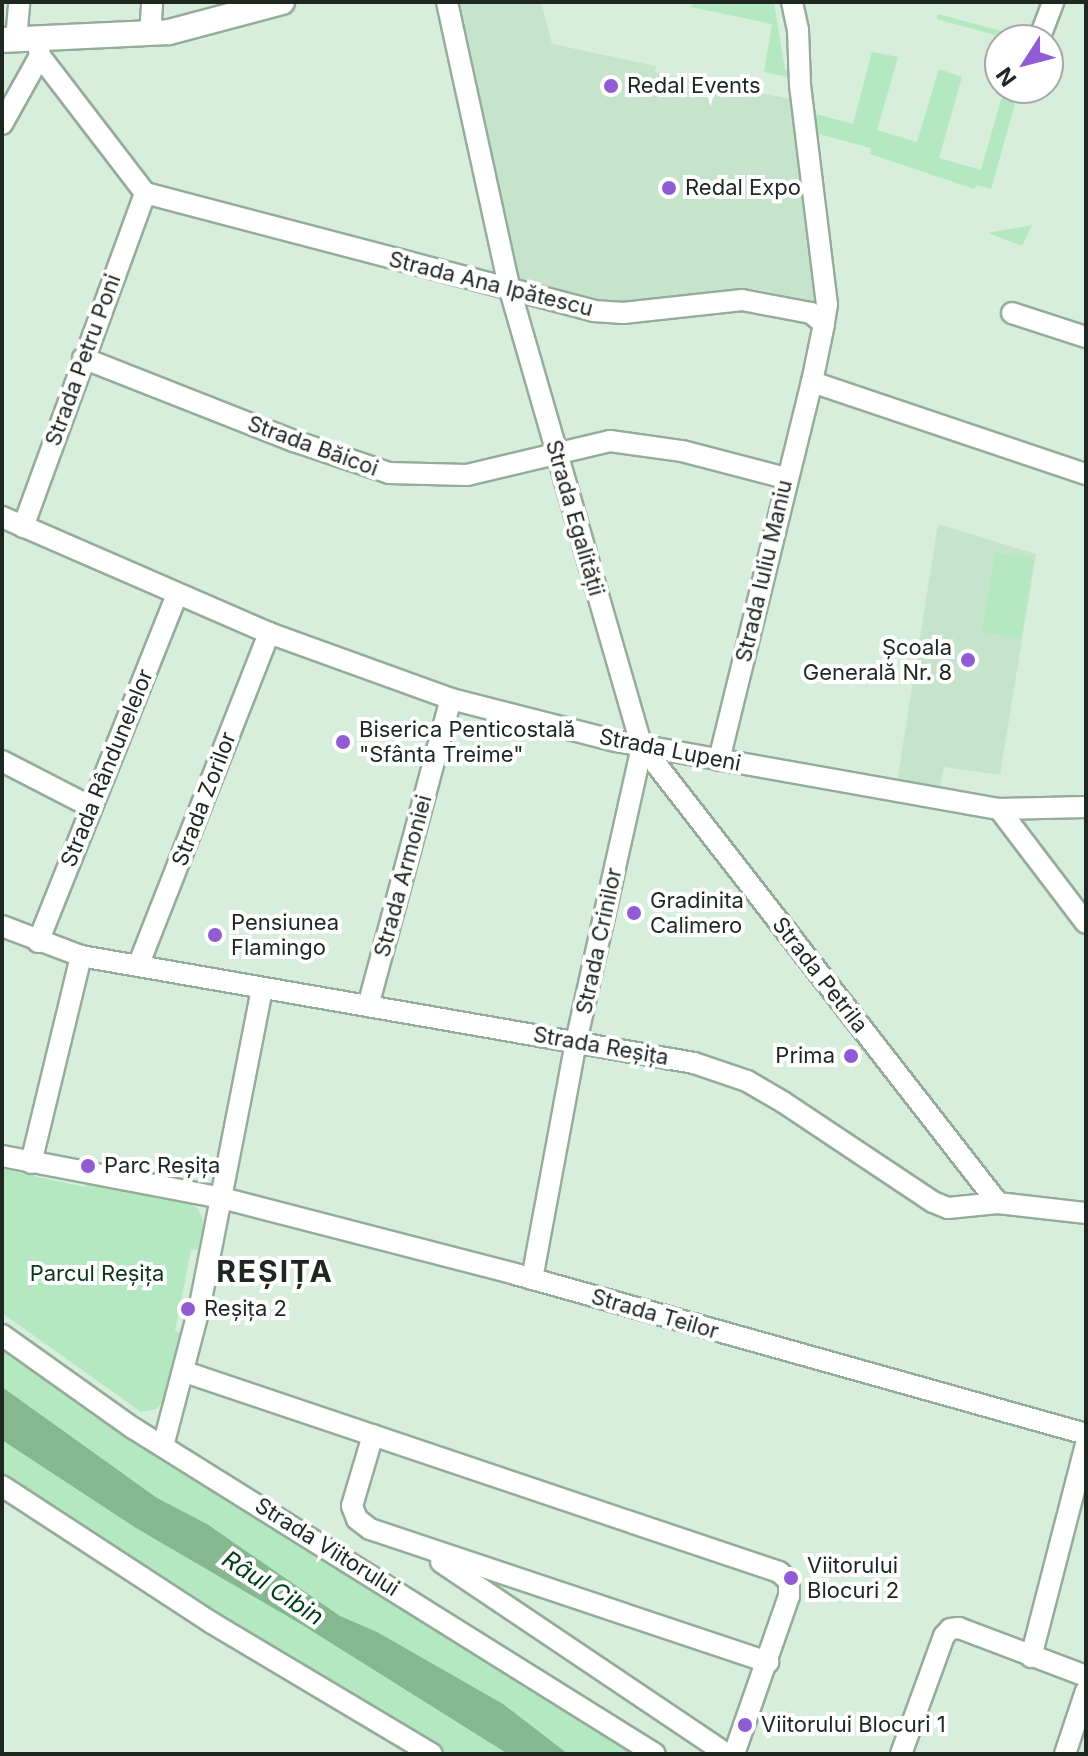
<!DOCTYPE html>
<html>
<head>
<meta charset="utf-8">
<style>
	body { margin:0 }
	#map { position:relative; width:1088px; height:1756px; overflow:hidden; background:#d6eedb; font-family:Inter,sans-serif }
	div>[style] { position:absolute }
	[style*='--x'] { left:calc(var(--x)*1px); top:calc(var(--y)*1px); width:calc(var(--w)*1px); rotate:calc(var(--a)*1deg) }
	.built>* { inset:0; background:#c6e4cc }
	.green>* { inset:0; background:#b4e8c0; transform-origin:0 0 }
	.water>* { inset:0; background:#85b891 }
	.roads { filter:drop-shadow(2px 0 #95ac9a) drop-shadow(-2px 0 #95ac9a) drop-shadow(0 2px #95ac9a) drop-shadow(0 -2px #95ac9a) }
	.minor>* { height:20px; margin:-10px; padding:0 10px; transform-origin:10px; border-radius:10px; background:#fff }
	.major>* { height:24px; margin:-12px; padding:0 12px; transform-origin:12px; border-radius:12px; background:#fff }
	.dots>* { width:22px; height:22px; translate:-50% -50%; box-sizing:border-box; border:4px solid #fff; border-radius:50% }
	span { translate:-50% -50%; white-space:nowrap; text-align:center; line-height:1.15; -webkit-text-stroke:8px #fff; paint-order:stroke }
	.poi-label { font-size:22px; color:#1e2720 }
	.left { translate:0 -50%; text-align:left }
	.right { translate:-100% -50%; text-align:right }
	.street-label { font-size:22px; color:#1e2720 }
	.park-label { font-size:22px; color:#0e361c }
	.water-label { font-size:24px; color:#003e1a; font-style:italic }
	.district-label { font-size:30px; color:#1e2720; font-weight:700; letter-spacing:2px }
	.frame { position:absolute; inset:0; border:4px solid #1e2720; pointer-events:none }
	.north { position:absolute; left:984px; top:24px; width:80px; height:80px; box-sizing:border-box; background:#fff; border:2px solid #a5a9a6; border-radius:50%; rotate:234deg; font-size:22px; font-weight:700; line-height:32px; text-align:center; color:#1e2720 }
	.north::after { content:''; display:block; margin:auto; width:28px; height:36px; background:#905bd3; clip-path:polygon(50% 0,100% 100%,50% 72%,0 100%) }
</style>
</head>
<body>
<div id="map">
	<div class="built">
		<i style="clip-path:polygon(460px 2px,541px 2px,552px 44px,656px 66px,655px 72px,791px 99px,818px 289px,815px 302px,755px 289px,612px 306px,519px 284px)"></i>
		<i style="clip-path:polygon(938px 524px,1036px 554px,1000px 775px,944px 767px,940px 788px,897px 782px)"></i>
	</div>
	<div class="green">
		<i style="clip-path:polygon(692px 2px,774px 2px,785px 70px,797px 69px,794px 74px,788px 77px,764px 72px,772px 24px,691px 7px)"></i>
		<i style="clip-path:polygon(938px 14px,1020px 36px,1023px 24px,1039px 28px,1033px 40px,1013px 40px,937px 19px)"></i>
		<i style="clip-path:polygon(872px 52px,898px 57px,877px 130px,917px 142px,939px 69px,962px 77px,939px 158px,981px 170px,1004px 89px,1018px 93px,991px 189px,977px 185px,974px 189px,870px 154px,871px 148px,815px 133px,812px 113px,853px 124px)"></i>
		<i style="clip-path:polygon(1032px 225px,1022px 246px,988px 233px)"></i>
		<i style="left:995px;top:552px;width:39px;height:81px;rotate:9deg"></i>
		<i style="clip-path:polygon(2px 1169px,85px 1187px,92px 1181px,191px 1204px,198px 1209px,204px 1222px,198px 1249px,191px 1250px,175px 1331px,182px 1333px,165px 1398px,157px 1409px,141px 1412px,2px 1313px)"></i>
		<i style="clip-path:polygon(2px 1344px,237px 1500px,636px 1754px,434px 1754px,54px 1513px,2px 1475px)"></i>
	</div>
	<div class="water">
		<i style="clip-path:polygon(2px 1387px,157px 1498px,207px 1524px,340px 1616px,377px 1632px,503px 1704px,568px 1754px,508px 1754px,304px 1626px,136px 1528px,2px 1440px)"></i>
	</div>
	<div class="roads">
		<div class="minor">
			<i style="--x:447;--y:2;--w:295;--a:77.7"></i>
			<i style="--x:510;--y:290;--w:475;--a:73.9"></i>
			<i style="--x:642;--y:746;--w:579;--a:52.08"></i>
			<i style="--x:792;--y:2;--w:29;--a:78"></i>
			<i style="--x:798;--y:30;--w:55;--a:87.9"></i>
			<i style="--x:800;--y:85;--w:221;--a:83"></i>
			<i style="--x:827;--y:304;--w:20;--a:99"></i>
			<i style="--x:150;--y:34;--w:32;--a:-86"></i>
			<i style="--x:1041;--y:34;--w:34;--a:-69"></i>
			<i style="--x:37;--y:39;--w:17;--a:80"></i>
			<i style="--x:40;--y:56;--w:173;--a:52.5"></i>
			<i style="--x:145;--y:193;--w:464;--a:14.7"></i>
			<i style="--x:594;--y:311;--w:29;--a:4"></i>
			<i style="--x:623;--y:313;--w:120;--a:-6.2"></i>
			<i style="--x:742;--y:300;--w:70;--a:10.7"></i>
			<i style="--x:811;--y:313;--w:17;--a:40"></i>
			<i style="--x:824;--y:324;--w:59;--a:101.7"></i>
			<i style="--x:812;--y:382;--w:289;--a:18.6"></i>
			<i style="--x:16;--y:40;--w:38;--a:-85"></i>
			<i style="--x:2;--y:124;--w:78;--a:-60.8"></i>
			<i style="--x:1012;--y:313;--w:78;--a:18"></i>
			<i style="--x:83;--y:358;--w:227;--a:21.5"></i>
			<i style="--x:294;--y:441;--w:100;--a:18.6"></i>
			<i style="--x:389;--y:473;--w:78;--a:1.5"></i>
			<i style="--x:467;--y:475;--w:147;--a:-13.4"></i>
			<i style="--x:610;--y:441;--w:73;--a:7.9"></i>
			<i style="--x:682;--y:451;--w:107;--a:14.6"></i>
			<i style="--x:2;--y:517;--w:291;--a:23.5"></i>
			<i style="--x:269;--y:633;--w:194;--a:19.9"></i>
			<i style="--x:451;--y:699;--w:170;--a:14.3"></i>
			<i style="--x:616;--y:741;--w:389;--a:10.1"></i>
			<i style="--x:999;--y:809;--w:87;--a:-1.3"></i>
			<i style="--x:23;--y:527;--w:356;--a:-69.9"></i>
			<i style="--x:719;--y:760;--w:389;--a:-76.2"></i>
			<i style="--x:2;--y:761;--w:100;--a:27.3"></i>
			<i style="--x:999;--y:809;--w:143;--a:52.7"></i>
			<i style="--x:2;--y:926;--w:85;--a:20.8"></i>
			<i style="--x:81;--y:956;--w:622;--a:9.9"></i>
			<i style="--x:694;--y:1063;--w:56;--a:18.8"></i>
			<i style="--x:747;--y:1081;--w:42;--a:30.3"></i>
			<i style="--x:783;--y:1102;--w:180;--a:33.7"></i>
			<i style="--x:933;--y:1202;--w:16;--a:22"></i>
			<i style="--x:948;--y:1208;--w:50;--a:-5.7"></i>
			<i style="--x:998;--y:1203;--w:89;--a:6.5"></i>
			<i style="--x:38;--y:942;--w:374;--a:-68.2"></i>
			<i style="--x:138;--y:966;--w:358;--a:-68.5"></i>
			<i style="--x:368;--y:1006;--w:318;--a:-74.9"></i>
			<i style="--x:2;--y:1156;--w:224;--a:10.8"></i>
			<i style="--x:222;--y:1198;--w:303;--a:14.5"></i>
			<i style="--x:515;--y:1274;--w:593;--a:15.65"></i>
			<i style="--x:31;--y:1163;--w:213;--a:-76.4"></i>
			<i style="--x:532;--y:1279;--w:241;--a:-79.5"></i>
			<i style="--x:576;--y:1042;--w:303;--a:-77.4"></i>
			<i style="--x:2;--y:1335;--w:161;--a:35.4"></i>
			<i style="--x:133;--y:1428;--w:615;--a:31.99"></i>
			<i style="--x:185;--y:1372;--w:627;--a:18.61"></i>
			<i style="--x:779;--y:1572;--w:13;--a:42"></i>
			<i style="--x:789;--y:1581;--w:15;--a:90"></i>
			<i style="--x:789;--y:1596;--w:167;--a:109.2"></i>
			<i style="--x:373;--y:1435;--w:74;--a:106.5"></i>
			<i style="--x:352;--y:1506;--w:14;--a:69"></i>
			<i style="--x:357;--y:1519;--w:16;--a:38"></i>
			<i style="--x:370;--y:1529;--w:420;--a:18.5"></i>
			<i style="--x:163;--y:1446;--w:146;--a:-75.3"></i>
			<i style="--x:200;--y:1305;--w:323;--a:-78.9"></i>
			<i style="--x:2;--y:1486;--w:251;--a:33.1"></i>
			<i style="--x:212;--y:1623;--w:256;--a:30.8"></i>
			<i style="--x:441;--y:1562;--w:344;--a:33.9"></i>
			<i style="--x:1031;--y:1657;--w:219;--a:-75.5"></i>
			<i style="--x:901;--y:1754;--w:126;--a:-70"></i>
			<i style="--x:944;--y:1636;--w:9;--a:-49"></i>
			<i style="--x:950;--y:1629;--w:9;--a:-6"></i>
			<i style="--x:959;--y:1628;--w:136;--a:20.7"></i>
			<i style="--x:1065;--y:1754;--w:66;--a:-71.6"></i>
		</div>
		<div class="major">
			<i style="--x:2;--y:40;--w:167;--a:-2.7"></i>
			<i style="--x:169;--y:32;--w:117;--a:-14.9"></i>
		</div>
	</div>
	<div class="dots">
		<i style="left:611px;top:86px;background:#905bd3"></i>
		<i style="left:669px;top:188px;background:#905bd3"></i>
		<i style="left:968px;top:660px;background:#905bd3"></i>
		<i style="left:343px;top:742px;background:#905bd3"></i>
		<i style="left:634px;top:913px;background:#905bd3"></i>
		<i style="left:215px;top:935px;background:#905bd3"></i>
		<i style="left:851px;top:1056px;background:#905bd3"></i>
		<i style="left:88px;top:1166px;background:#905bd3"></i>
		<i style="left:188px;top:1309px;background:#905bd3"></i>
		<i style="left:791px;top:1578px;background:#905bd3"></i>
		<i style="left:745px;top:1725px;background:#905bd3"></i>
	</div>
	<div class="poi-label">
		<span class="left" style="left:627px;top:86px">Redal Events</span>
		<span class="left" style="left:685px;top:188px">Redal Expo</span>
		<span class="right" style="left:952px;top:660px">Școala<br>Generală Nr. 8</span>
		<span class="left" style="left:359px;top:742px">Biserica Penticostală<br>"Sfânta Treime"</span>
		<span class="left" style="left:650px;top:913px">Gradinita<br>Calimero</span>
		<span class="left" style="left:231px;top:935px">Pensiunea<br>Flamingo</span>
		<span class="right" style="left:835px;top:1056px">Prima</span>
		<span class="left" style="left:104px;top:1166px">Parc Reșița</span>
		<span class="left" style="left:204px;top:1309px">Reșița 2</span>
		<span class="left" style="left:807px;top:1578px">Viitorului<br>Blocuri 2</span>
		<span class="left" style="left:761px;top:1725px">Viitorului Blocuri 1</span>
	</div>
	<div class="street-label">
		<span style="left:491px;top:284px;rotate:14deg">Strada Ana Ipătescu</span>
		<span style="left:83px;top:360px;rotate:-70deg">Strada Petru Poni</span>
		<span style="left:313px;top:446px;rotate:20deg">Strada Băicoi</span>
		<span style="left:575px;top:518px;rotate:74deg">Strada Egalității</span>
		<span style="left:764px;top:571px;rotate:-77deg">Strada Iuliu Maniu</span>
		<span style="left:670px;top:750px;rotate:11deg">Strada Lupeni</span>
		<span style="left:107px;top:768px;rotate:-68deg">Strada Rândunelelor</span>
		<span style="left:204px;top:799px;rotate:-69deg">Strada Zorilor</span>
		<span style="left:403px;top:876px;rotate:-75deg">Strada Armoniei</span>
		<span style="left:599px;top:941px;rotate:-78deg">Strada Crinilor</span>
		<span style="left:820px;top:975px;rotate:52deg">Strada Petrila</span>
		<span style="left:601px;top:1046px;rotate:10deg">Strada Reșița</span>
		<span style="left:655px;top:1314px;rotate:16deg">Strada Teilor</span>
		<span style="left:327px;top:1547px;rotate:32deg">Strada Viitorului</span>
	</div>
	<div class="park-label">
		<span style="left:97px;top:1274px">Parcul Reșița</span>
	</div>
	<div class="water-label">
		<span style="left:273px;top:1588px;rotate:33deg">Râul Cibin</span>
	</div>
	<div class="district-label">
		<span style="left:275px;top:1271px">REȘIȚA</span>
	</div>
	<div class="frame"></div>
	<div class="north">N</div>
</div>
</body>
</html>
